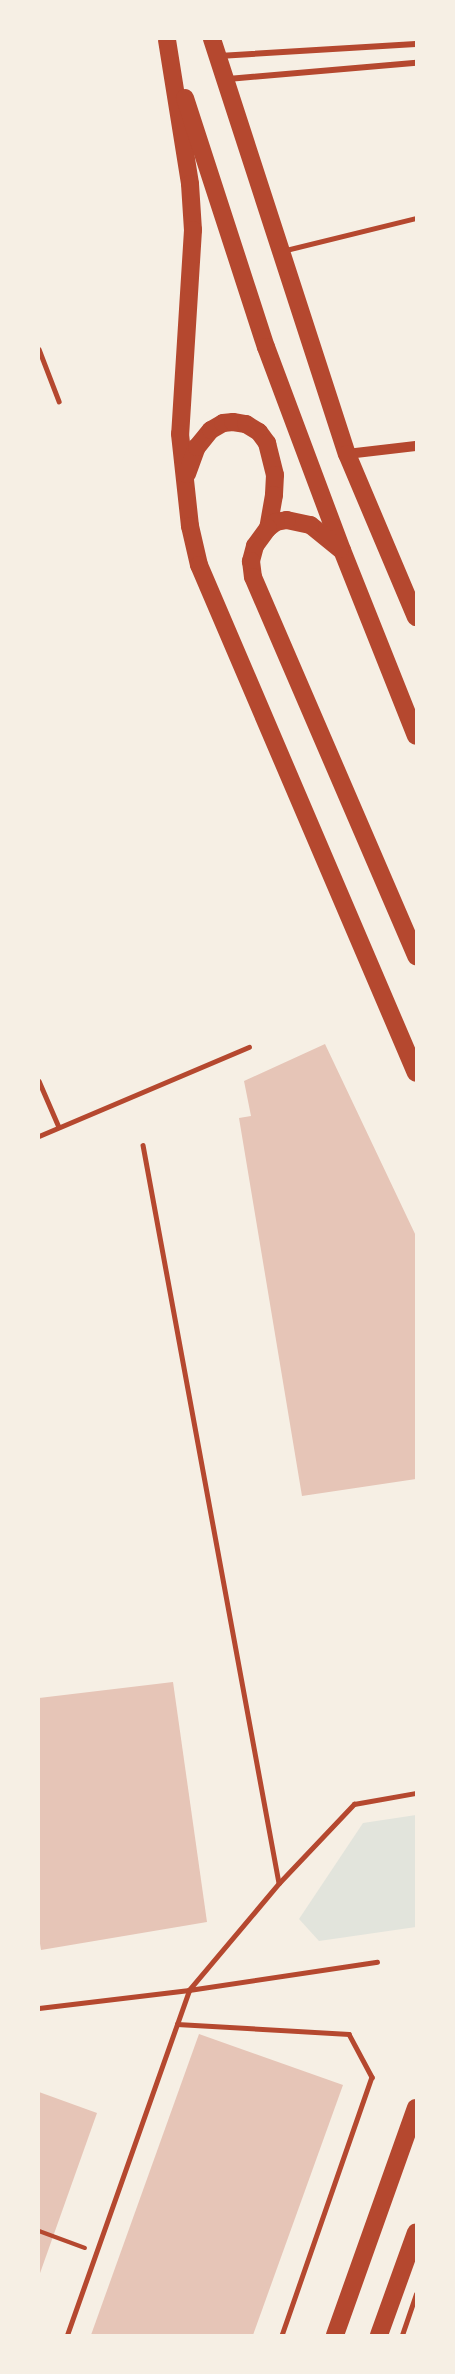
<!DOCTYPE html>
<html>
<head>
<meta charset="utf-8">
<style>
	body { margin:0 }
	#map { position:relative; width:455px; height:2374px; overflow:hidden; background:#f6efe4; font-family:"Exo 2",sans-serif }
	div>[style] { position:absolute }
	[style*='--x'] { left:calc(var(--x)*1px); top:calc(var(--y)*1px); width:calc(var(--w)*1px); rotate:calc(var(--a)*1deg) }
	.green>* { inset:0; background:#e2e4dc }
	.building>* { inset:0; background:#e6c5b7 }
	.path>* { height:4px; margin:-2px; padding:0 2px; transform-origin:2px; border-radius:2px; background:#b5482f }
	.service>* { height:4.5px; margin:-2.25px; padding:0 2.25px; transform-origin:2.25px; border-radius:2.25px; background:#b5482f }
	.minor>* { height:6px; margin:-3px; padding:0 3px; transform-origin:3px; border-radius:3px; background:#b5482f }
	.tertiary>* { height:10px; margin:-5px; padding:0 5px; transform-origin:5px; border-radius:5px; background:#b5482f }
	.motorway>* { height:18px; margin:-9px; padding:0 9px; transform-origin:9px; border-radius:9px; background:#b5482f }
	span { translate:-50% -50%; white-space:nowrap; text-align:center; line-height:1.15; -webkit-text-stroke:6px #f6efe4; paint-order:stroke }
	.frame { position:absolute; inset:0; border:40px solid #f6efe4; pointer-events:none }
</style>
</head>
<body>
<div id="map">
	<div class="green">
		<i style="clip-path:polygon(416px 1815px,416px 1927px,319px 1941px,299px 1919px,363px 1823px)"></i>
	</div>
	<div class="building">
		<i style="clip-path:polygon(325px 1044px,416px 1236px,416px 1479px,302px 1496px,239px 1118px,251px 1116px,244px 1081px)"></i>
		<i style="clip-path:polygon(173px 1682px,207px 1922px,41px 1950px,39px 1937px,39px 1698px)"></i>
		<i style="clip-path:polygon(199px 2034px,343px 2085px,253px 2335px,91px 2335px)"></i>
		<i style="clip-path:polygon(39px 2092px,97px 2113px,39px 2276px)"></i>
	</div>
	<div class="path">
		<i style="--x:39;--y:2231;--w:49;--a:20.3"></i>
	</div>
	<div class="service">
		<i style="--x:286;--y:250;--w:134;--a:-13.8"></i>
		<i style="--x:39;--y:349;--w:56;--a:69"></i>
		<i style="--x:39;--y:1081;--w:50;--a:66.5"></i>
		<i style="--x:39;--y:1136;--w:228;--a:-23"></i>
		<i style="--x:143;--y:1145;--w:750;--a:79.56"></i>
		<i style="--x:39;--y:2008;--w:151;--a:-6.8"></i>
		<i style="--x:189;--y:1990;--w:190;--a:-8.5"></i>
		<i style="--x:177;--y:2024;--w:172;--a:3.3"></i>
		<i style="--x:349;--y:2034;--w:49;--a:61.9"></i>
		<i style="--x:372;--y:2077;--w:273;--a:109.2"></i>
		<i style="--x:67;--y:2335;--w:366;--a:-70.5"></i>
		<i style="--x:189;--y:1990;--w:140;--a:-49.9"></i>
		<i style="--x:279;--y:1883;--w:109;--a:-46.5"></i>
		<i style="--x:354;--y:1804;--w:63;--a:-10.1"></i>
		<i style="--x:402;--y:2335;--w:43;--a:-71.1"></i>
	</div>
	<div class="minor">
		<i style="--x:219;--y:56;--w:197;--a:-3.5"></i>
		<i style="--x:228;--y:79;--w:189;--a:-4.9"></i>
	</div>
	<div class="tertiary">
		<i style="--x:347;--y:454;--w:69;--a:-6.6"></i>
	</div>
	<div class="motorway">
		<i style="--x:212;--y:39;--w:436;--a:72"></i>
		<i style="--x:347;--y:454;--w:177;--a:67.1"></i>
		<i style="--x:167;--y:40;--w:146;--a:80.9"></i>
		<i style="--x:190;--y:184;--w:46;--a:86.3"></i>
		<i style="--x:193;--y:230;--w:204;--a:93.6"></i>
		<i style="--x:180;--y:434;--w:93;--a:83.8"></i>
		<i style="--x:190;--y:526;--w:40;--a:77"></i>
		<i style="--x:199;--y:565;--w:552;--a:66.87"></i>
		<i style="--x:185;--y:98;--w:262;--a:72"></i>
		<i style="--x:266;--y:347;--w:217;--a:69.5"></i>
		<i style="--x:342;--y:550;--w:200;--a:68.3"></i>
		<i style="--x:187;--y:474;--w:29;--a:-70"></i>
		<i style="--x:197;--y:447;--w:22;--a:-51"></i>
		<i style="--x:211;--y:430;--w:14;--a:-30"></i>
		<i style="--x:223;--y:423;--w:10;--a:-6"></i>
		<i style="--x:233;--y:422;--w:13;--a:9"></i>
		<i style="--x:246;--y:424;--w:15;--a:32"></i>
		<i style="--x:259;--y:432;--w:14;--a:54"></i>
		<i style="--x:267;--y:443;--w:33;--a:76"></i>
		<i style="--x:275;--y:475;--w:20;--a:93"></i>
		<i style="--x:274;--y:495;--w:34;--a:100"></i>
		<i style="--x:340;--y:549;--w:38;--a:-141"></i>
		<i style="--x:310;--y:525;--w:24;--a:-168"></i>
		<i style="--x:287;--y:520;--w:11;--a:170"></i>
		<i style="--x:276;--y:522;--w:10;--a:143"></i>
		<i style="--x:268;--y:528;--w:22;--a:126"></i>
		<i style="--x:255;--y:546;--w:16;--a:105"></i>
		<i style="--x:251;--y:561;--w:16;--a:83"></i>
		<i style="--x:253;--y:577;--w:413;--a:66.7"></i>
		<i style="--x:335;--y:2335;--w:241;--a:-70.4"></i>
		<i style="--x:379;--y:2335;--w:109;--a:-70.2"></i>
	</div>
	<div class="frame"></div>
</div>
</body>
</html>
